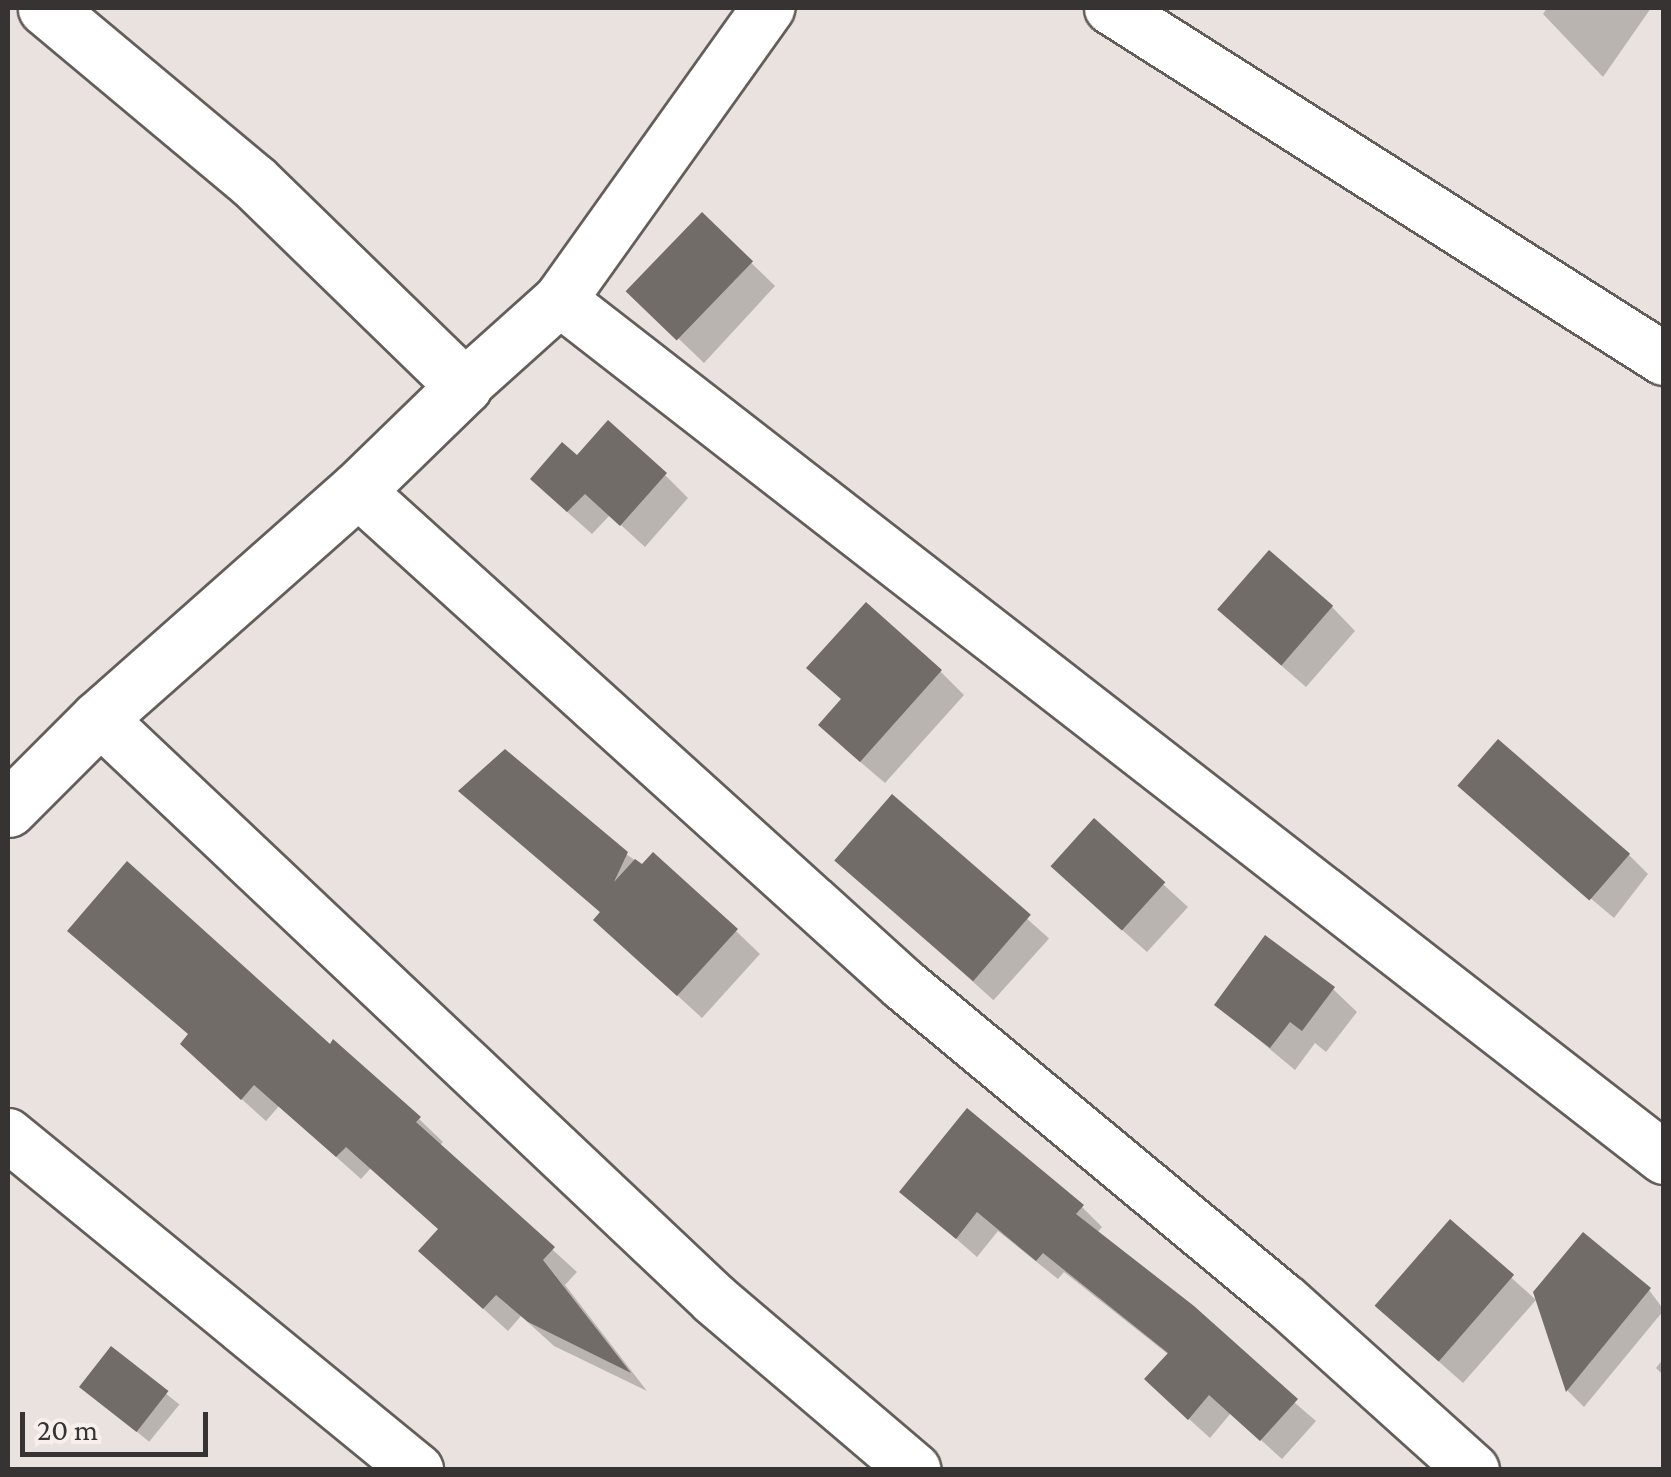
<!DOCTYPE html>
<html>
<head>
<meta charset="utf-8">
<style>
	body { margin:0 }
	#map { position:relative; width:1671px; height:1477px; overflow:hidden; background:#e9e2de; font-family:"Crimson Pro",serif }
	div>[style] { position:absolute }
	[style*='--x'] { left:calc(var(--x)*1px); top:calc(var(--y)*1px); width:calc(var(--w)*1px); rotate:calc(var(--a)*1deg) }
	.shadow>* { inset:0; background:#0003; transform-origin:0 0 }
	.building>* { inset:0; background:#726c69; transform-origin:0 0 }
	.roads { filter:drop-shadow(2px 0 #645e5b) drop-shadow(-2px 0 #645e5b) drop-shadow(0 2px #645e5b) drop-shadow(0 -2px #645e5b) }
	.minor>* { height:52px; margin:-26px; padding:0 26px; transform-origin:26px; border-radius:26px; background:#fff }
	.tertiary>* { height:55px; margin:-27.5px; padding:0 27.5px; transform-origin:27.5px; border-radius:27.5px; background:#fff }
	span { translate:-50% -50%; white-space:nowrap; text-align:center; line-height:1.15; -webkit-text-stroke:10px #f6efec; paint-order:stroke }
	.frame { position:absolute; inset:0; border:10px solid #363332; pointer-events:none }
	.scale { position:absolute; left:20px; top:1412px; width:188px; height:45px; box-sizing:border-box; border:5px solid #363332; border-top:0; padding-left:12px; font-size:30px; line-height:35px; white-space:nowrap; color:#363332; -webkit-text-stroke:8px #f6efec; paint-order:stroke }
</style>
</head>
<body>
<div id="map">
	<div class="shadow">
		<i style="clip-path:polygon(1547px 8px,1651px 8px,1603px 77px,1543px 14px)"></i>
		<i style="clip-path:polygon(702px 215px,775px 286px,704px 363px,655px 316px)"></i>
		<i style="clip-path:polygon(577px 458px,665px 475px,688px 498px,645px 547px,610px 515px,592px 534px,556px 502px)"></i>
		<i style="clip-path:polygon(1332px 607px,1355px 631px,1306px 687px,1244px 633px)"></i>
		<i style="clip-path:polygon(940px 671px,964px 695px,885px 783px,844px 748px,843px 700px)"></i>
		<i style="clip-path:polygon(462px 791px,626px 854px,736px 931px,760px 954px,702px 1018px,620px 943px,602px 914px)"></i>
		<i style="left:893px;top:798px;width:210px;height:83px;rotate:42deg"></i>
		<i style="clip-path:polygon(1481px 806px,1629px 855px,1648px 874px,1614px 918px)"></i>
		<i style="clip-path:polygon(1094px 821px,1188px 907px,1147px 952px,1077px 890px)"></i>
		<i style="clip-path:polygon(1333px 989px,1357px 1012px,1326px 1052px,1315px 1043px,1295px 1070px,1217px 1005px)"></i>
		<i style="clip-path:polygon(330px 1047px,419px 1119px,443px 1142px,439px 1146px,577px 1272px,565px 1285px,647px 1391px,554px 1346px,521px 1316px,508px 1331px,445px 1274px,440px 1230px,371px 1168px,361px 1179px,279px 1106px,266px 1121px,206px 1067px)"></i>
		<i style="clip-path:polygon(903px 1192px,1082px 1207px,1102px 1227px,1097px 1233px,1316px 1421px,1282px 1459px,1231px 1413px,1210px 1438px,1167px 1399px,1169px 1355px,1064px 1272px,1058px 1279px,998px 1231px,977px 1257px)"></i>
		<i style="clip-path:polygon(1450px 1222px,1536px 1300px,1463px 1383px,1401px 1328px)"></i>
		<i style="clip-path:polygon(1649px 1290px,1664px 1310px,1584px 1407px,1568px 1391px,1536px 1292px)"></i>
		<i style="left:111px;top:1349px;width:88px;height:48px;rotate:39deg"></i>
		<i style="clip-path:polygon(1664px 1358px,1664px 1376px,1656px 1368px)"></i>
	</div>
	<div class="building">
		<i style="left:702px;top:212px;width:71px;height:110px;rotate:44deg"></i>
		<i style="clip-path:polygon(608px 420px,667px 473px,620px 526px,585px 494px,567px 512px,530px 479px,562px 442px,577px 455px)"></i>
		<i style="left:1269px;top:550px;width:85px;height:79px;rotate:41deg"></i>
		<i style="clip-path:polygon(866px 602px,942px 670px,860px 762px,818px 725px,841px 699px,806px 668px)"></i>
		<i style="left:1498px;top:739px;width:175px;height:62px;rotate:41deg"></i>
		<i style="clip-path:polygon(505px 749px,628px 852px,614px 882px,635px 859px,642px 864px,653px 852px,738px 929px,677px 996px,593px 920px,600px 912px,458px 791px)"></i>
		<i style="left:892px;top:794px;width:184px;height:88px;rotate:41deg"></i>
		<i style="left:1094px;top:818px;width:96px;height:65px;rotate:42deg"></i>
		<i style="clip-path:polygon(127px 861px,330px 1044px,333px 1039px,421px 1117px,416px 1122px,555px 1247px,543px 1260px,631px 1373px,528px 1322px,496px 1295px,483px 1309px,418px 1251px,438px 1229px,346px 1147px,336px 1157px,254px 1085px,241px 1100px,180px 1044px,188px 1034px,67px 931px)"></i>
		<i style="clip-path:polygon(1265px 935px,1335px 987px,1302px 1031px,1290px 1022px,1270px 1048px,1214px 1005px)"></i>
		<i style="clip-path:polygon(967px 1108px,1084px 1205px,1076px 1214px,1194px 1306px,1298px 1399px,1260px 1441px,1209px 1395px,1188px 1420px,1144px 1379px,1168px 1353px,1043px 1253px,1036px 1261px,977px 1212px,956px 1239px,899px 1192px)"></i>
		<i style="left:1450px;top:1219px;width:85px;height:115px;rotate:41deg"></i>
		<i style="clip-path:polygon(1583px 1232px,1651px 1288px,1566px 1392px,1533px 1292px)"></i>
		<i style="left:111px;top:1346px;width:73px;height:52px;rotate:38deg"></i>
	</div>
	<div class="roads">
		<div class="minor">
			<i style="--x:1111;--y:8;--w:655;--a:32.4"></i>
			<i style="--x:560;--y:300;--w:1398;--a:37.85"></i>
			<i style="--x:464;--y:386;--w:129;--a:-41.9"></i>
			<i style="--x:560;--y:300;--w:359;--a:-54.5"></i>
			<i style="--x:357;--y:490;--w:738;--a:42.14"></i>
			<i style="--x:904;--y:985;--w:495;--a:39.7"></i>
			<i style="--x:1285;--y:1301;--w:253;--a:42"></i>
			<i style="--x:99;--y:718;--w:847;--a:43.37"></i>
			<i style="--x:715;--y:1300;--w:262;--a:40.4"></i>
			<i style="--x:8;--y:1135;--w:529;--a:39.32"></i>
		</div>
		<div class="tertiary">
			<i style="--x:8;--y:809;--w:129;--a:-45"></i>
			<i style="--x:99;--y:718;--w:344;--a:-41.5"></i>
			<i style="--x:357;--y:490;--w:149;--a:-44.2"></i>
			<i style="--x:464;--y:386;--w:294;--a:-135.8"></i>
			<i style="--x:253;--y:181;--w:270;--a:-140.1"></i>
		</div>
	</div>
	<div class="frame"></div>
	<div class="scale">20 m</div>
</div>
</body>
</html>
